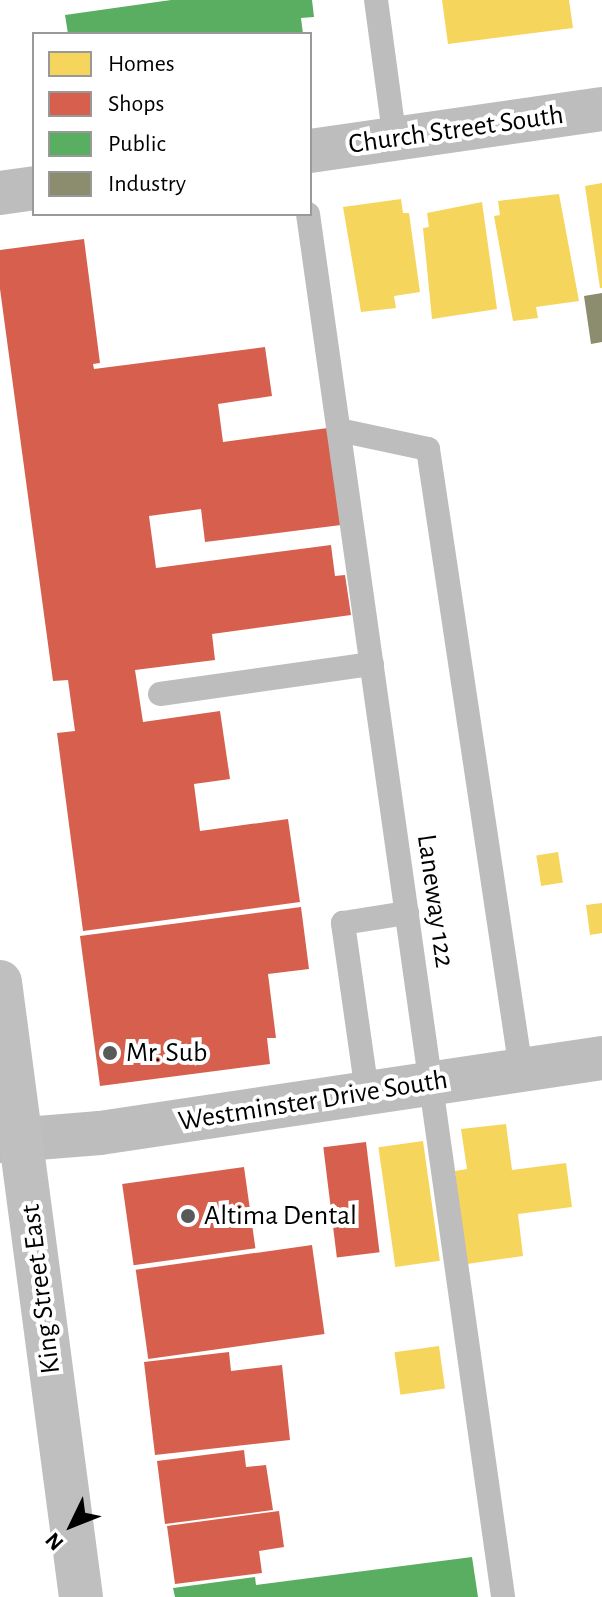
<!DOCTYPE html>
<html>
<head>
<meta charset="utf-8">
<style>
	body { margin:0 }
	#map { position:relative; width:602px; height:1597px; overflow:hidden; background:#fff; font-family:"Alegreya Sans",sans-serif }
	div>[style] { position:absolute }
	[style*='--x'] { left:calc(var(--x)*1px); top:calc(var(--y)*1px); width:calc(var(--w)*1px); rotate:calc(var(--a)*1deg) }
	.homes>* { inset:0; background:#f6d55c; transform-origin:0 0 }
	.shops>* { inset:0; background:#d6604d; transform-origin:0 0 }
	.public>* { inset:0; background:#5aae61 }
	.industry>* { inset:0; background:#8c8c6e }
	.service>* { height:24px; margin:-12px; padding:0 12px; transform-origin:12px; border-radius:12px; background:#bdbdbd }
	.minor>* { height:44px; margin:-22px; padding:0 22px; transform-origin:22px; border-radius:22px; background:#bdbdbd }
	.secondary>* { height:44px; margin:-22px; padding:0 22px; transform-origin:22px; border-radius:22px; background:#bfbfbf }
	.dots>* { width:22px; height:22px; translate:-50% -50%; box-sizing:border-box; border:4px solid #fff; border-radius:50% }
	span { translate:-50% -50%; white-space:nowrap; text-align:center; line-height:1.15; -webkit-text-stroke:8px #fff; paint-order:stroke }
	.street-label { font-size:28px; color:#000 }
	.poi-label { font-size:28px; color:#000 }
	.left { translate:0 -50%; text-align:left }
	.legend { position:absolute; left:32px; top:32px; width:280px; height:184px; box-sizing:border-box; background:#fff; border:2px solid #999; margin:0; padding:10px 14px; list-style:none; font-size:24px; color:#000 }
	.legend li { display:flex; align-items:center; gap:16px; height:40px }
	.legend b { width:40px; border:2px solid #999 }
	.north { position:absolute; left:32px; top:1485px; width:80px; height:80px; -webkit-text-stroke:6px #fff; paint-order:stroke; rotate:227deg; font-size:22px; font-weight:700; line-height:32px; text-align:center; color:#000 }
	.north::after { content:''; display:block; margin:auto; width:28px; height:36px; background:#000; clip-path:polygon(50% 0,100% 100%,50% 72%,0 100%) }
</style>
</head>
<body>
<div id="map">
	<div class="homes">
		<i style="clip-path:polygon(442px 0,569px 0,573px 28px,448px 44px)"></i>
		<i style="clip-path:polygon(602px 183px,602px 288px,600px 288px,585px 186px)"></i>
		<i style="clip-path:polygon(559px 194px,579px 301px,536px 307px,538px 318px,513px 321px,494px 216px,500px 215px,498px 201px)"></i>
		<i style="clip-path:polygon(401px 199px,403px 213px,409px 213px,420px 292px,394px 296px,396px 308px,361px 312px,343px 207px)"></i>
		<i style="clip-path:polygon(482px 202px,497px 309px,432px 319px,423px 228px,429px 227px,427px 213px)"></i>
		<i style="left:558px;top:852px;width:31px;height:22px;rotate:81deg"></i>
		<i style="clip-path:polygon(602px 903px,602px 933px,590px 935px,586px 905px)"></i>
		<i style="clip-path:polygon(506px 1124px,512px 1170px,566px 1163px,572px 1207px,518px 1214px,523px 1256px,467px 1264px,455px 1171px,467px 1169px,461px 1129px)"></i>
		<i style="left:423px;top:1141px;width:121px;height:45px;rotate:82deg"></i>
		<i style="left:439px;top:1346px;width:43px;height:45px;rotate:82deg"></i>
	</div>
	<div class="shops">
		<i style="clip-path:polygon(84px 239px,100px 363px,93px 364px,94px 369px,265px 347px,272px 396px,218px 404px,223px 442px,328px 428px,341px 525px,205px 542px,201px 509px,149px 516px,156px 568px,331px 545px,335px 576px,345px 575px,351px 615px,212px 634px,215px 660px,135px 670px,143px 722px,220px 711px,230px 779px,194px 784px,200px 831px,288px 819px,300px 902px,83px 931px,57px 733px,75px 731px,68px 680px,53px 681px,0 289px,0 250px)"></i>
		<i style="clip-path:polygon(301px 907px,309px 969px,268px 974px,276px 1038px,267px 1038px,270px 1064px,100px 1086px,80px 936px)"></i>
		<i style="left:366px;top:1142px;width:111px;height:43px;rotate:83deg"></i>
		<i style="left:244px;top:1167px;width:82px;height:123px;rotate:82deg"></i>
		<i style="left:312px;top:1245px;width:90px;height:178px;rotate:82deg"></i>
		<i style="clip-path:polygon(229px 1352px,231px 1371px,282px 1365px,290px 1440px,155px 1455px,144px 1362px)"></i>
		<i style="clip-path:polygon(244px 1450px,246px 1467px,266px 1465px,273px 1510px,165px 1524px,157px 1461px)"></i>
		<i style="clip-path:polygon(279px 1511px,284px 1547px,259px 1551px,262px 1573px,175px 1584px,167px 1526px)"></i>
	</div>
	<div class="public">
		<i style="clip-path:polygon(171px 0,312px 0,314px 17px,301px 18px,303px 34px,68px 34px,65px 15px)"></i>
		<i style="clip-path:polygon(472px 1557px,478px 1597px,175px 1597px,173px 1588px,255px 1577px,256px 1585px)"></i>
	</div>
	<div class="industry">
		<i style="clip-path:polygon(602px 293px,602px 342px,591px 344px,584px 296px)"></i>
	</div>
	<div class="service">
		<i style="--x:376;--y:0;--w:141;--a:82.3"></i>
		<i style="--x:308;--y:214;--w:1397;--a:81.97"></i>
		<i style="--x:339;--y:430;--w:91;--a:12.1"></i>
		<i style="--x:428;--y:449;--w:628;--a:81.48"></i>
		<i style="--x:160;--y:694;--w:214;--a:-8.1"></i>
		<i style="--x:367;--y:1092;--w:171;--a:-98.1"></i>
		<i style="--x:343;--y:923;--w:65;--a:-8.9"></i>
	</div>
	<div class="minor">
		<i style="--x:310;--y:151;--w:295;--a:-8.2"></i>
		<i style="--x:0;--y:193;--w:34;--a:-8"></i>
		<i style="--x:0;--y:1141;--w:100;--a:-4.6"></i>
		<i style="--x:100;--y:1133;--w:508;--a:-8.5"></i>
	</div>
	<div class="secondary">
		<i style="--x:0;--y:982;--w:620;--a:82.5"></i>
	</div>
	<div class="dots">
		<i style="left:110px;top:1053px;background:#595959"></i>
		<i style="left:188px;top:1216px;background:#595959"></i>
	</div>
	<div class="street-label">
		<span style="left:456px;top:130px;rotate:-8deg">Church Street South</span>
		<span style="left:435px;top:901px;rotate:82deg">Laneway 122</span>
		<span style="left:313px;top:1101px;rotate:-9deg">Westminster Drive South</span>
		<span style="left:41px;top:1289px;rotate:-97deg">King Street East</span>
	</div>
	<div class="poi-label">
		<span class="left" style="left:126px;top:1053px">Mr. Sub</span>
		<span class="left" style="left:204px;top:1216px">Altima Dental</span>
	</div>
	<ul class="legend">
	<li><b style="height:22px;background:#f6d55c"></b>Homes</li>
	<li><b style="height:22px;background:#d6604d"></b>Shops</li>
	<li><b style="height:22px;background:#5aae61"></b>Public</li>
	<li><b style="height:22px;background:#8c8c6e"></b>Industry</li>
	</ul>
	<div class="north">N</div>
</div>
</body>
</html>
